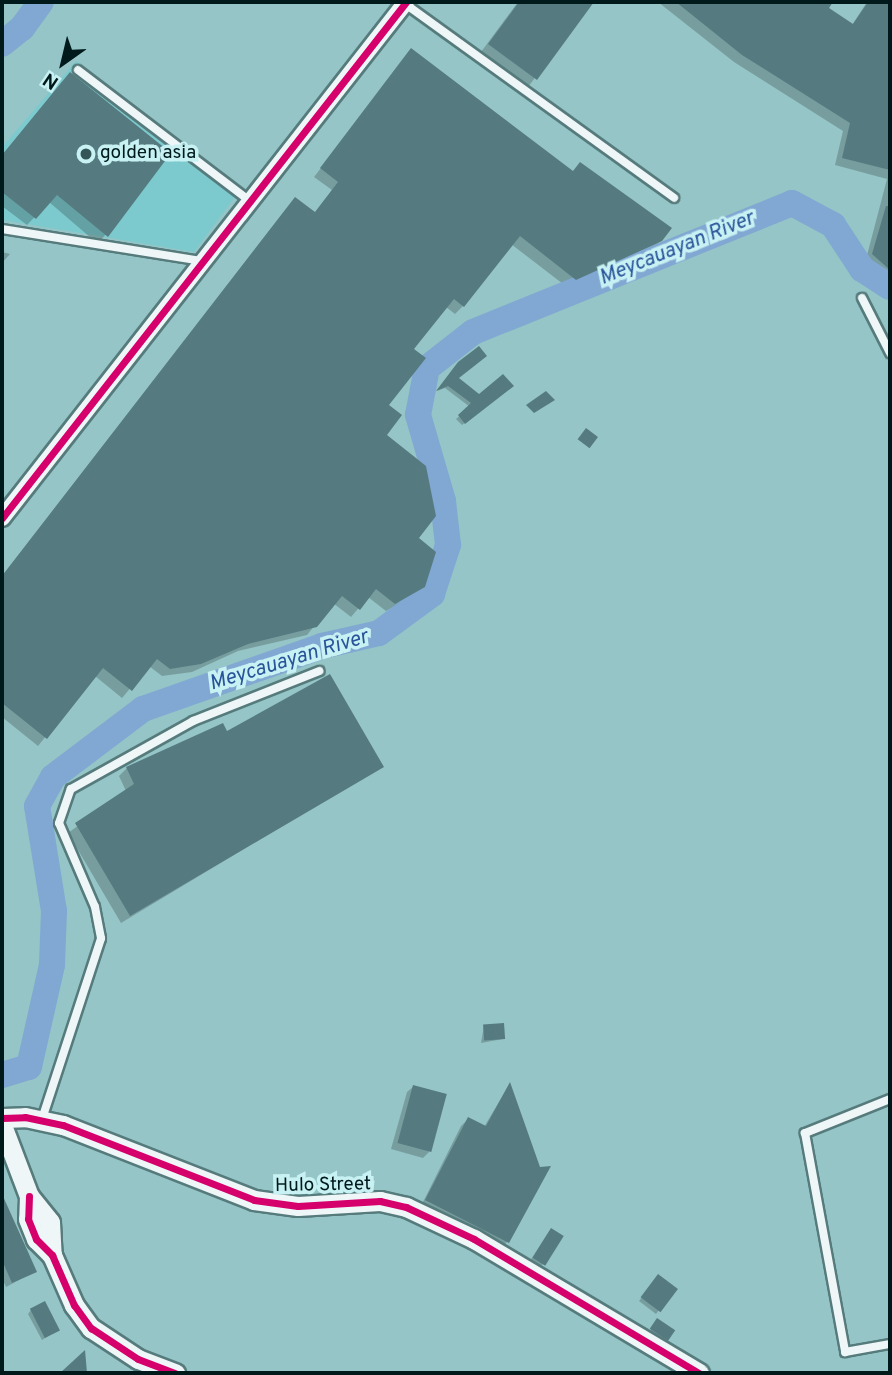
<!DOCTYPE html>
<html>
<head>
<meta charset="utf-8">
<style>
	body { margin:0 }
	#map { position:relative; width:892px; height:1375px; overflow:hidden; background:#95c5c7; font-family:Overpass,sans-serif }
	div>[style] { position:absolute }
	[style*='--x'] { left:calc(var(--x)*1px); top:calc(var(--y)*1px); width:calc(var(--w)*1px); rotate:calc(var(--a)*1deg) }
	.built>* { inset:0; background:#7ccace }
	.water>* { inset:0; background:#81a8d2 }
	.shadow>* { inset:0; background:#0003 }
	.river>* { height:26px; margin:-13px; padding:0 13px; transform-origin:13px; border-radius:13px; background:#81a8d2 }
	.building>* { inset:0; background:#557b80; transform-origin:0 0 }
	.roads { filter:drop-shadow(2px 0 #567b7c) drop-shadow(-2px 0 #567b7c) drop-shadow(0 2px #567b7c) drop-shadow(0 -2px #567b7c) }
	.service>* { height:8px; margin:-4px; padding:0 4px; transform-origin:4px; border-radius:4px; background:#eff6f7 }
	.minor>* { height:16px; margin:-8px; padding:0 8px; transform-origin:8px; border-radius:8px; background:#eff6f7 }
	.tertiary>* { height:19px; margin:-9.5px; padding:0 9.5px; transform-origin:9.5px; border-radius:9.5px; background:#eff6f7 }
	.cycleway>* { height:7px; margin:-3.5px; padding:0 3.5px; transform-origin:3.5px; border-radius:3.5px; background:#d6006c }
	.dots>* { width:19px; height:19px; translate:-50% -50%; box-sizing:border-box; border:4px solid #c7f1f3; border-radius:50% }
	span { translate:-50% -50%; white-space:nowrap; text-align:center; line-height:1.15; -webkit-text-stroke:7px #c7f1f3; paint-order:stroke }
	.poi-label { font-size:19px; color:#001a1c }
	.left { translate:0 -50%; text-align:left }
	.street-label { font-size:19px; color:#001a1c }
	.water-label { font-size:21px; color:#29549a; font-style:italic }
	.frame { position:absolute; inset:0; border:4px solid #001a1c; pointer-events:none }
	.north { position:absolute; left:28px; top:28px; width:70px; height:70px; -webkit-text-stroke:5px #c7f1f3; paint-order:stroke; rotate:214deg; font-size:19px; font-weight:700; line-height:28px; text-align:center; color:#001a1c }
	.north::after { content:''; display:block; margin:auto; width:24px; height:32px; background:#001a1c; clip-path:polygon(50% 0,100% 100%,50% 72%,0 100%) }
</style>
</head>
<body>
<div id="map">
	<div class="built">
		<i style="clip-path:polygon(76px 61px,240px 190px,194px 252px,2px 220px,2px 147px)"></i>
	</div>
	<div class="water">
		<i style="clip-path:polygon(29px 2px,53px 2px,30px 36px,15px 21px)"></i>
	</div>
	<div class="shadow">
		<i style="clip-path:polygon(518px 2px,592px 2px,528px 87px,481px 52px)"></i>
		<i style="clip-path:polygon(658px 2px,831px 2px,826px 8px,852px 25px,867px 2px,890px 2px,890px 279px,865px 263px,887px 179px,835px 165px,843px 131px,734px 62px)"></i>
		<i style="clip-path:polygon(411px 51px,661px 240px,652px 249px,567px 287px,511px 244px,463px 306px,455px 314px,446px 307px,412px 349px,386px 405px,384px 436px,416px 538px,423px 586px,415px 595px,386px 611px,368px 597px,351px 617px,333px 603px,307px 635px,238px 651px,192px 672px,162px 676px,149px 666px,122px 698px,95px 676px,38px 746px,2px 717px,2px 576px,287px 208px,314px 214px,332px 190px,314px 177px)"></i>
		<i style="clip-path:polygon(62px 82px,169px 153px,98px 244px,49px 202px,27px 225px,2px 206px,2px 156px)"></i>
		<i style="clip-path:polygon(2px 252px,10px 254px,2px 263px)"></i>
		<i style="clip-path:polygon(455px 367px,456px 379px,479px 396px,509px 389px,462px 425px,456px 419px,470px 407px,445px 388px,437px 391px)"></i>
		<i style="clip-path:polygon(382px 766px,121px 923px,68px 833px,126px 791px,119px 776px,127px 768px)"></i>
		<i style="clip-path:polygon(484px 1026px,503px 1039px,481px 1043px)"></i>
		<i style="clip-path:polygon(509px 1085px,507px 1242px,500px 1249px,420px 1208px,461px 1126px,468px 1119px,484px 1127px)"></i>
		<i style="clip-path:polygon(413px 1087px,429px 1152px,423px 1158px,391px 1149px,407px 1092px)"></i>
		<i style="clip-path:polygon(2px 1199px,34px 1272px,6px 1287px,2px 1278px)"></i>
		<i style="clip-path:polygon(548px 1233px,543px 1264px,540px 1268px,530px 1261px)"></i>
		<i style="clip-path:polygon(655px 1280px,659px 1310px,656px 1314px,639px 1301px)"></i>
		<i style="clip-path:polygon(31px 1310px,58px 1330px,42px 1340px,28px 1314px)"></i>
		<i style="clip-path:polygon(654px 1324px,673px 1331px,663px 1343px,648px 1334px)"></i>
	</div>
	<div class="river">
		<i style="--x:2;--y:44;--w:26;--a:-39"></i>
		<i style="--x:22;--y:28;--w:32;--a:-54"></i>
		<i style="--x:2;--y:1075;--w:28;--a:-17"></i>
		<i style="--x:29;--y:1067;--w:105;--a:-77.3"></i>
		<i style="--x:52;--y:965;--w:54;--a:-87.9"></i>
		<i style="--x:54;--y:911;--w:106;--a:-99.2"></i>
		<i style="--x:37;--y:806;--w:33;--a:-61"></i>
		<i style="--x:53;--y:777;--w:113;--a:-37.1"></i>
		<i style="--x:143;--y:709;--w:190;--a:-19.4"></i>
		<i style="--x:322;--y:646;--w:58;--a:-12.8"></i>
		<i style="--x:379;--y:633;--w:66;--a:-36.3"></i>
		<i style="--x:432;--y:594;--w:52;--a:-71.9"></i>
		<i style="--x:448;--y:545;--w:44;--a:-96.5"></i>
		<i style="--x:443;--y:501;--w:90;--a:-106.2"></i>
		<i style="--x:418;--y:415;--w:48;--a:-79.2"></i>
		<i style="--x:427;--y:368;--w:58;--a:-38"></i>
		<i style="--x:473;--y:332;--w:344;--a:-22"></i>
		<i style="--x:792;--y:203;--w:47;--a:28.2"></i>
		<i style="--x:833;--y:225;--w:53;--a:56.6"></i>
		<i style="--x:862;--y:269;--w:33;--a:33"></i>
	</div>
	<div class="building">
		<i style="clip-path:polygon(519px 2px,594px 2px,537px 80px,488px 44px)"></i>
		<i style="clip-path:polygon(676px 2px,833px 2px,829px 8px,853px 24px,868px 2px,890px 2px,890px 170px,842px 158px,850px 123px,742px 55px)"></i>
		<i style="clip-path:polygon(411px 48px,573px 171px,580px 162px,672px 228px,662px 241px,576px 280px,520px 236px,464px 307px,454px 299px,414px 349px,426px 358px,389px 405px,402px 415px,387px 435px,426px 466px,436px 516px,419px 538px,436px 552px,425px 587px,395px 604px,376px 589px,360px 610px,342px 596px,317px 627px,248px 644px,201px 664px,170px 669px,157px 659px,132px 691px,103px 668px,47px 739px,2px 703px,2px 576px,295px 197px,315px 212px,338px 182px,320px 168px)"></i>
		<i style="clip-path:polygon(70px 72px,171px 153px,108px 237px,57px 195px,36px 219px,2px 192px,2px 155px)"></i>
		<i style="clip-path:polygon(886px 206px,890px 206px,890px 270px,872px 254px)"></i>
		<i style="clip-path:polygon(479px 346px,487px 356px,459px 378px,479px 394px,503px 374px,514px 386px,465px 424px,458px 415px,471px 403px,448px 386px,436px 391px,458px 362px)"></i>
		<i style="clip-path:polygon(546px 391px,555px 400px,534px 413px,526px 405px)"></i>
		<i style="left:586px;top:428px;width:15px;height:14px;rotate:37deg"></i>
		<i style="clip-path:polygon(330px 674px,384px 767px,130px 916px,75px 823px,134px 784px,126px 767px,223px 723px,227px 731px)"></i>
		<i style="left:504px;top:1023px;width:16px;height:21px;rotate:86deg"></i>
		<i style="clip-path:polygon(510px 1082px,540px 1167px,551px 1166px,509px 1243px,425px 1200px,468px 1117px,486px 1126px)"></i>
		<i style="left:413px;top:1085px;width:35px;height:60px;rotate:15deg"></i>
		<i style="clip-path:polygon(2px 1194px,37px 1272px,12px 1283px,2px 1260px)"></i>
		<i style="left:551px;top:1228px;width:15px;height:35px;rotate:32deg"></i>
		<i style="left:658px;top:1274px;width:25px;height:29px;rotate:37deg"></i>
		<i style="left:45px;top:1301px;width:33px;height:17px;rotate:63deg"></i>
		<i style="left:657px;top:1318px;width:22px;height:13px;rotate:34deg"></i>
		<i style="clip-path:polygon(85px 1350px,87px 1373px,60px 1373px)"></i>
	</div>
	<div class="roads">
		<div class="service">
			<i style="--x:404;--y:3;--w:333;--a:35.8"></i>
			<i style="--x:78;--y:70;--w:216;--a:37.3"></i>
			<i style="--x:2;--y:229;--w:203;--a:9.1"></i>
			<i style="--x:862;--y:298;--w:62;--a:63"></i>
			<i style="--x:890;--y:1099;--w:92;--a:158.2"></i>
			<i style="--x:805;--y:1133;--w:223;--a:79.6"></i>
			<i style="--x:845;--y:1352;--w:46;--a:-10.1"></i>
			<i style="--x:42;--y:1119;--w:190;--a:-71.9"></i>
			<i style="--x:101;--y:938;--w:32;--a:-101"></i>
			<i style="--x:95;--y:907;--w:91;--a:-113.2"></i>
			<i style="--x:59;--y:823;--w:36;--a:-71"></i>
			<i style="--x:71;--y:789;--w:140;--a:-29.1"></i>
			<i style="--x:193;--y:721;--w:136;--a:-21.6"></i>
		</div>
		<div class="minor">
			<i style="--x:2;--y:518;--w:655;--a:-51.94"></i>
		</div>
		<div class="tertiary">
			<i style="--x:2;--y:1118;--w:23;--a:-2"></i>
			<i style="--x:25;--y:1117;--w:39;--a:12"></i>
			<i style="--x:63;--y:1125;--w:205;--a:21.4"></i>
			<i style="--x:254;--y:1200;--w:44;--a:7.8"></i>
			<i style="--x:298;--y:1206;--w:82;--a:-3.5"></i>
			<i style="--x:380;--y:1201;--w:27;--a:13"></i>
			<i style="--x:406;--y:1207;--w:75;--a:25.2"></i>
			<i style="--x:474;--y:1239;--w:262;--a:30.8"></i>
			<i style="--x:2;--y:1125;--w:76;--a:69.2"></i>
			<i style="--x:29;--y:1196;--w:33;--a:51"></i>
			<i style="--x:50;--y:1222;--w:33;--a:87"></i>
			<i style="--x:29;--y:1196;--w:23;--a:92"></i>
			<i style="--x:28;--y:1219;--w:22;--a:68"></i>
			<i style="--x:36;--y:1239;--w:23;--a:45"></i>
			<i style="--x:52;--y:1255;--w:55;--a:66.3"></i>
			<i style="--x:74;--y:1305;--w:29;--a:54"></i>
			<i style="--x:91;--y:1328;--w:56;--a:33.4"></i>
			<i style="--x:138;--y:1359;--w:40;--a:21"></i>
		</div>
	</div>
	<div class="cycleway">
		<i style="--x:2;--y:518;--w:655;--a:-51.94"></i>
		<i style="--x:2;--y:1118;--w:23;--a:-2"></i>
		<i style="--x:25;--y:1117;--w:39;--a:12"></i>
		<i style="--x:63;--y:1125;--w:205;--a:21.4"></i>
		<i style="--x:254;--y:1200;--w:44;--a:7.8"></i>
		<i style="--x:298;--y:1206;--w:82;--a:-3.5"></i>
		<i style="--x:380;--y:1201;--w:27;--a:13"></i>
		<i style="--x:406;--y:1207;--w:75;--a:25.2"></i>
		<i style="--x:474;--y:1239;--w:262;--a:30.8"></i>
		<i style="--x:29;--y:1196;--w:23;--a:92"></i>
		<i style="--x:28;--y:1219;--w:22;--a:68"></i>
		<i style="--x:36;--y:1239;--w:23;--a:45"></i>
		<i style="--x:52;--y:1255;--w:55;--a:66.3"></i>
		<i style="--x:74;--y:1305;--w:29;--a:54"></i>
		<i style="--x:91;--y:1328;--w:56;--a:33.4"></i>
		<i style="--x:138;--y:1359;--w:40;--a:21"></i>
	</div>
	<div class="dots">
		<i style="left:86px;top:154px;background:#345658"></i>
	</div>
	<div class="poi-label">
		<span class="left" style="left:100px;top:154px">golden asia</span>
	</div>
	<div class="street-label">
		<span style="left:323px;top:1186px;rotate:-1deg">Hulo Street</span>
	</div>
	<div class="water-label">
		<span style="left:677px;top:249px;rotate:-22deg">Meycauayan River</span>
		<span style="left:289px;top:661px;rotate:-17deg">Meycauayan River</span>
	</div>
	<div class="frame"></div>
	<div class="north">N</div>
</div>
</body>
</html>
